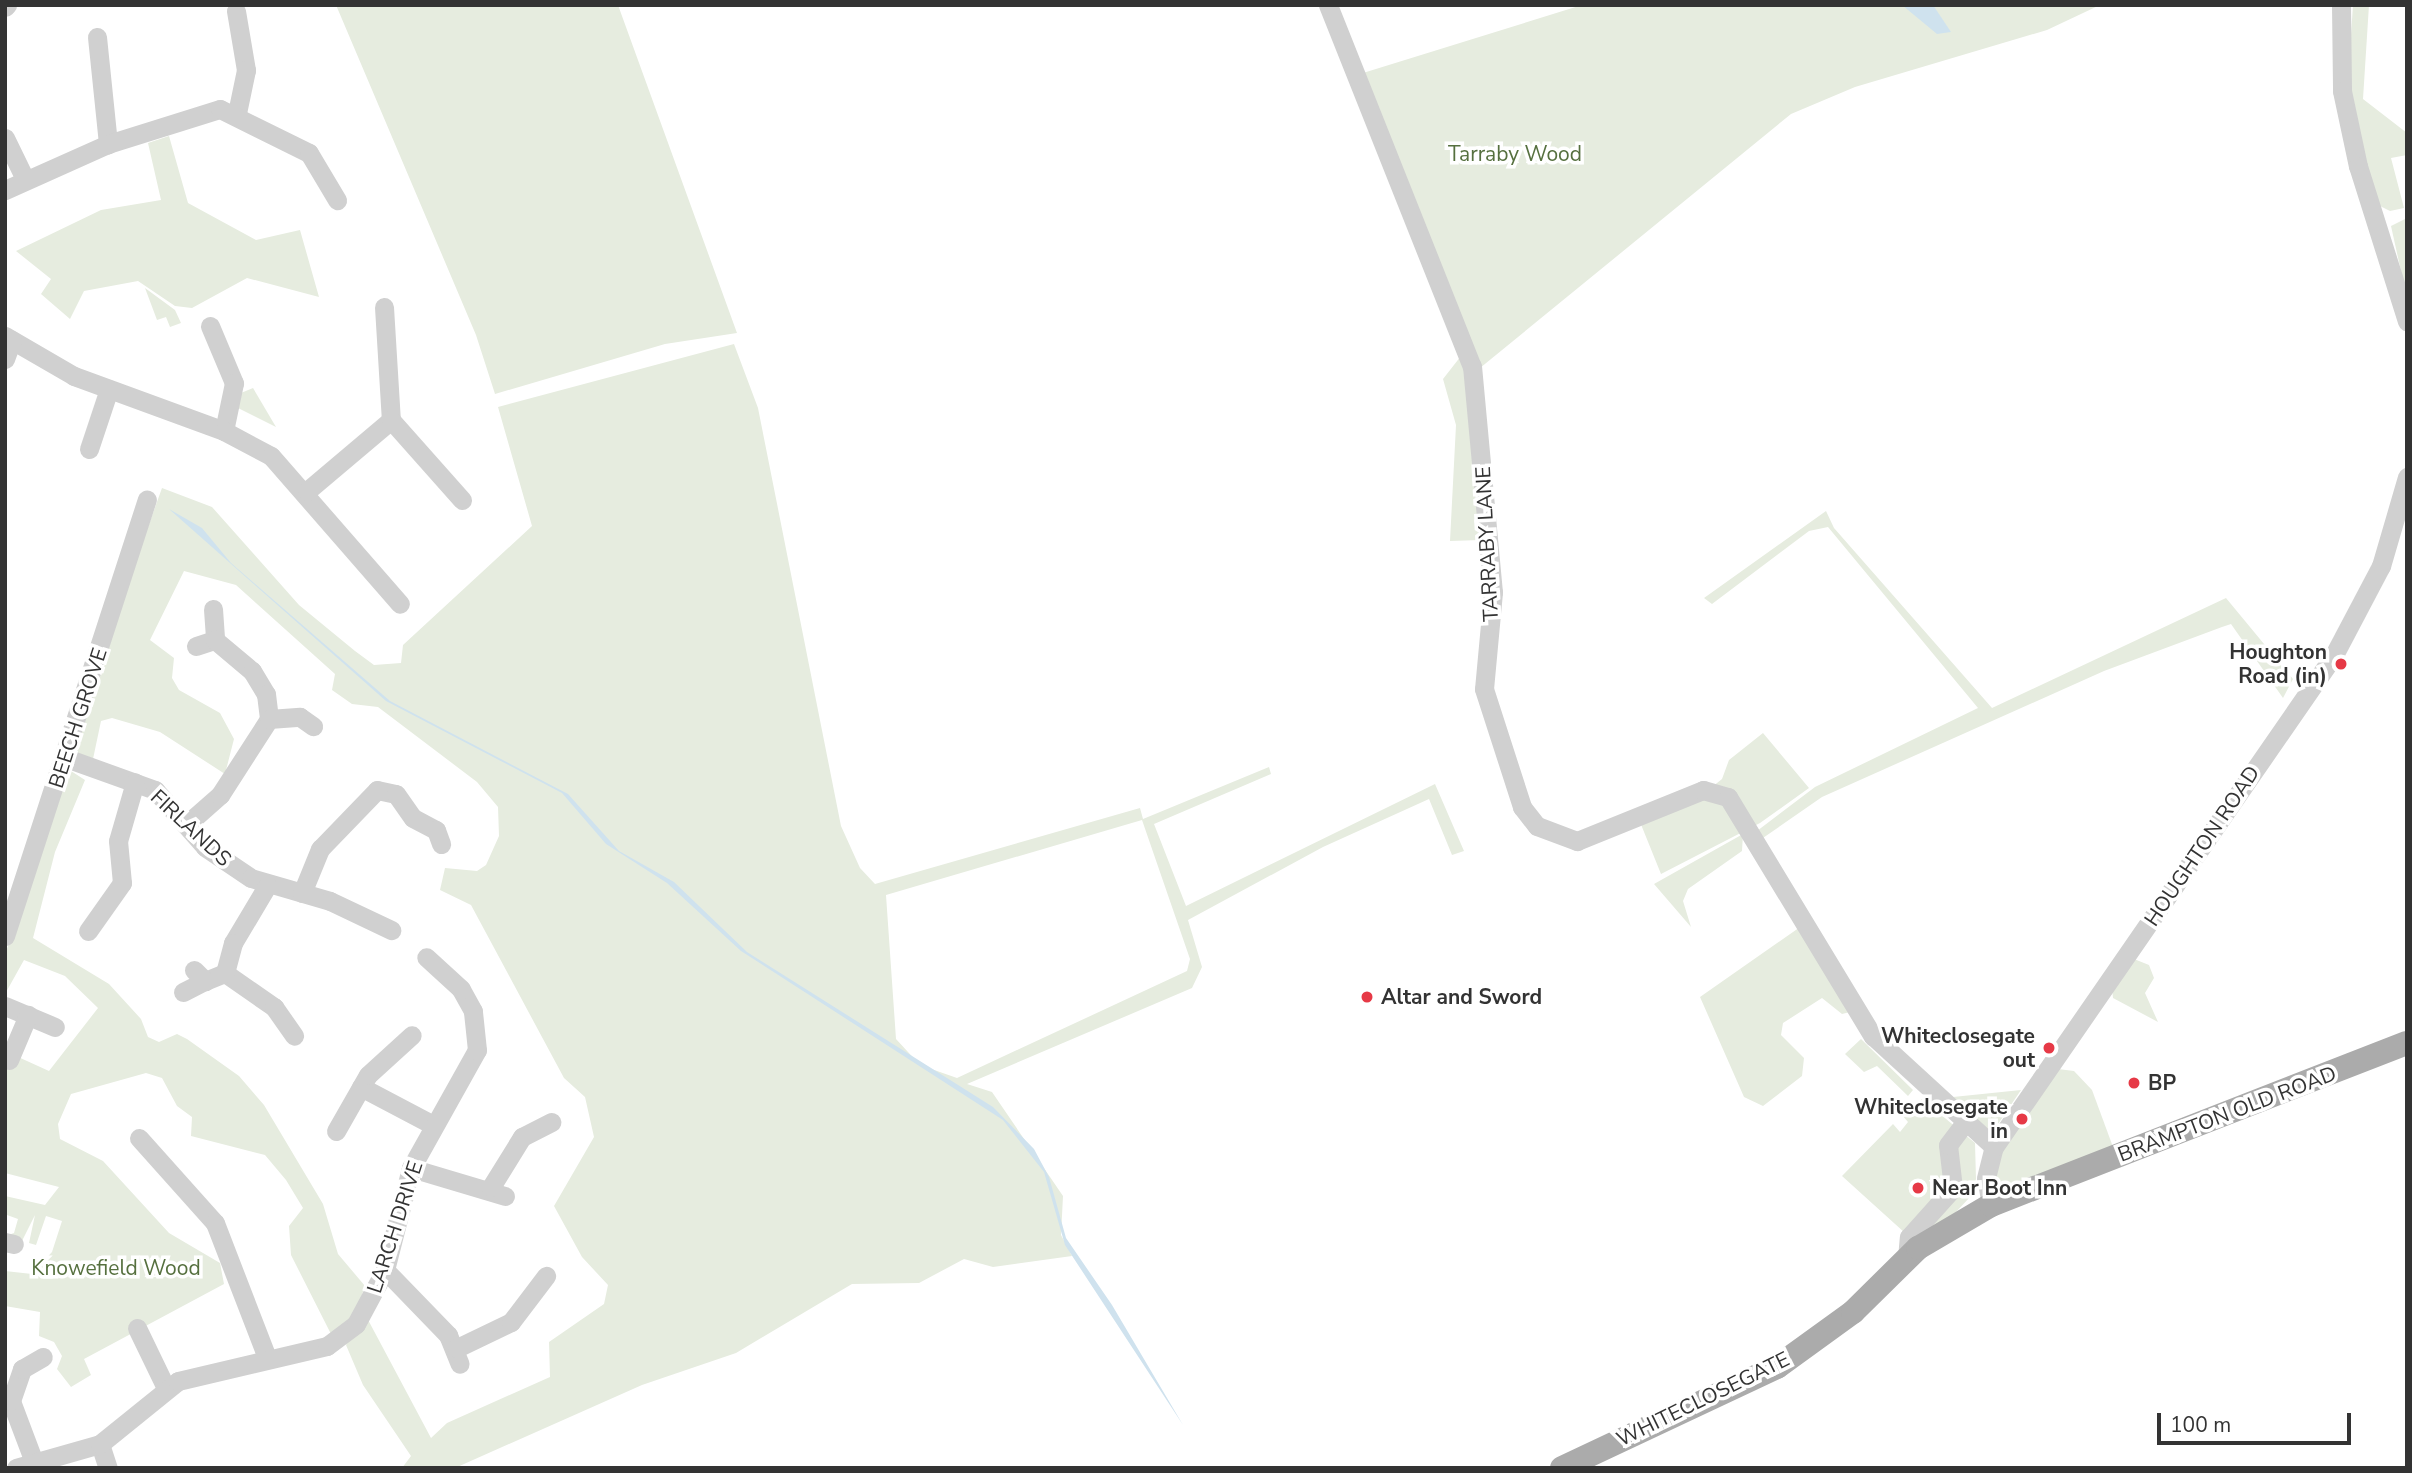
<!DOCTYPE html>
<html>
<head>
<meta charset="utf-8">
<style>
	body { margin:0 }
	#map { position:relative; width:2412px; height:1473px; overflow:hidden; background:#fff; font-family:"Nunito Sans",sans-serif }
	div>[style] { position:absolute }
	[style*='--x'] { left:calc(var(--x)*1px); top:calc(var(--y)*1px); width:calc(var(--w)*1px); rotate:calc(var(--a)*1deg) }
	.green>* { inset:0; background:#e6ecdf }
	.water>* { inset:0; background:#cfe2ee }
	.minor>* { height:19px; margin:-9.5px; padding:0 9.5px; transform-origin:9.5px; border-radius:9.5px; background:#d0d0d0 }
	.major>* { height:24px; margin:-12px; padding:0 12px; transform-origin:12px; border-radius:12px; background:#ababab }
	.dots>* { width:19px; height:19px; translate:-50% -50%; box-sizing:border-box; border:4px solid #fff; border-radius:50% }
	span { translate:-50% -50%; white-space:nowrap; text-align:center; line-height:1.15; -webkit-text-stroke:7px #fff; paint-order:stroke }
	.park-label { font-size:21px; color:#56703f }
	.street-label { font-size:21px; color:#333 }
	.poi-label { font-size:21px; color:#333; font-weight:700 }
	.right { translate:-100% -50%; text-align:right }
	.left { translate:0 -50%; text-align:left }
	.frame { position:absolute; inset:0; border:7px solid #333; pointer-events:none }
	.scale { position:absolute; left:2157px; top:1413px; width:194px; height:32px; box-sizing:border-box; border:4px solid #333; border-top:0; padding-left:9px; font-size:21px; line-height:24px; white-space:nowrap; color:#333; -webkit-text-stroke:5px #fff; paint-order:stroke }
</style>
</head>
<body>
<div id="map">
	<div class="green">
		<i style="clip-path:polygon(336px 5px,618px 5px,737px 333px,665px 344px,495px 394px,476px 335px)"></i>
		<i style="clip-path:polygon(1582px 5px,2100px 5px,2047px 30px,1855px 87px,1791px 114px,1480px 368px,1363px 73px)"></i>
		<i style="clip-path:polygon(2353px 5px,2369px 5px,2363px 99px,2407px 133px,2407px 155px,2391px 158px,2404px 208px,2390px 211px,2378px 205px,2369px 178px,2348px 79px)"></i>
		<i style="clip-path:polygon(169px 136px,188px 203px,256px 240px,300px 230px,319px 297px,247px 278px,192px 308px,175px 306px,138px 281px,84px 291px,70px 319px,41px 294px,51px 279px,16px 251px,101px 210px,161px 200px,148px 143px)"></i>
		<i style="clip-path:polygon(2407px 218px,2407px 298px,2391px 226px)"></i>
		<i style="clip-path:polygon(145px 288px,175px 310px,181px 323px,170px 327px,166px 317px,157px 320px)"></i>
		<i style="clip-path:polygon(evenodd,734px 344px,758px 408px,841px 826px,860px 868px,875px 884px,1140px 808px,1143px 819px,1269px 767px,1271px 774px,1154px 824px,1186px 906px,1435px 784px,1464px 851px,1452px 855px,1429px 799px,1323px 847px,1188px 920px,1202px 967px,1192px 988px,967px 1084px,992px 1092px,1063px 1196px,1061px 1235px,1072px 1256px,993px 1267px,964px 1259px,919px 1283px,852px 1284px,736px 1353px,642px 1385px,455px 1468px,402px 1468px,411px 1456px,363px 1385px,346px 1345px,366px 1316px,431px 1438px,447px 1423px,550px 1377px,549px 1342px,604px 1304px,608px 1285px,582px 1257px,554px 1206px,594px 1137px,585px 1097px,564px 1078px,471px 905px,440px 890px,445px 868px,477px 871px,486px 865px,499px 836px,498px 807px,477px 782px,378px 707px,352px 704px,332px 690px,335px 674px,236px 585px,184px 571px,150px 640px,174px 658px,172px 678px,179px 690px,220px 713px,234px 739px,225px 774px,160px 732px,112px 718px,101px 721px,93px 759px,74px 759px,82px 711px,162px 488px,212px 507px,299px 605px,355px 651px,374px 665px,401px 663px,403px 645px,532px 526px,498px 407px,734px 344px,1142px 820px,1190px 959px,1187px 971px,957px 1078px,920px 1065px,896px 1039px,886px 895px,1142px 820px)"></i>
		<i style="clip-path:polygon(1461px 356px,1472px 391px,1481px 540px,1450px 541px,1456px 425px,1443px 379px)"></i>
		<i style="clip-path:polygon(253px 388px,276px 427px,238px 408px,241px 393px)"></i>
		<i style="clip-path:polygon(1826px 511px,1834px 528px,1992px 708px,2226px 598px,2293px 679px,2283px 698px,2231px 624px,2222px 627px,2104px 671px,1822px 797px,1760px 840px,1757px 831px,1815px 787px,1978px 708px,1828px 527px,1809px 531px,1712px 604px,1704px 598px)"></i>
		<i style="clip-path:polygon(1763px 733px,1809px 788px,1760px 823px,1661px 874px,1640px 822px,1707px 791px,1722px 779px,1729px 760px)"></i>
		<i style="clip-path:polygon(71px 771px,85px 780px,55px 852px,33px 938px,109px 984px,141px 1019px,148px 1037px,159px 1042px,177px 1034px,187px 1039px,239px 1076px,264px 1105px,323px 1204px,338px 1254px,365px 1286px,354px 1318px,332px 1336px,291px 1255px,289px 1226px,303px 1208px,286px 1180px,265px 1155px,191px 1136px,192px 1117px,177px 1106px,162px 1078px,146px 1073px,71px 1094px,58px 1124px,60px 1139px,103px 1161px,169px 1233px,220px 1263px,224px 1284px,84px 1359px,91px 1375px,71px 1387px,57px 1369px,62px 1356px,54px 1342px,39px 1336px,40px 1312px,5px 1306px,5px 1271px,32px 1274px,52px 1252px,62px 1221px,46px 1216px,36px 1245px,29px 1243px,35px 1215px,22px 1241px,5px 1236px,14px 1233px,18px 1219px,7px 1215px,5px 1196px,45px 1205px,59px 1187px,5px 1173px,5px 1043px,16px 1056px,49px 1071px,98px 1008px,65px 976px,24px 960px,5px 994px,5px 955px,64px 774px)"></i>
		<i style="clip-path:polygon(1743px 834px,1742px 851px,1688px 889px,1683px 901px,1691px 927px,1654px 884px)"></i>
		<i style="clip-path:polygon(1803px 925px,1850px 1012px,1842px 1014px,1822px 998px,1783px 1023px,1781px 1035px,1804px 1058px,1802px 1076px,1763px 1106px,1744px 1097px,1700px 997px)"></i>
		<i style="clip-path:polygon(2134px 959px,2149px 965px,2154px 978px,2145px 993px,2158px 1022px,2113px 998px,2112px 989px)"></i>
		<i style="clip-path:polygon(1861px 1039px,1913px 1090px,1908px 1096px,1877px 1066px,1864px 1072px,1845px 1054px)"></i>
		<i style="clip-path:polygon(1910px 1060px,1953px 1097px,2021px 1090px,1992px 1133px)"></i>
		<i style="clip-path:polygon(2058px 1069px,2074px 1071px,2092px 1090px,2113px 1147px,2001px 1189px,1994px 1178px,2000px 1151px)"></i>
		<i style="clip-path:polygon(1922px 1099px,1975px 1143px,1976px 1179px,1971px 1196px,1956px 1212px,1925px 1232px,1905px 1233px,1842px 1176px,1893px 1124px,1900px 1132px,1908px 1122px,1902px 1115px)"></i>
	</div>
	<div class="water">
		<i style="clip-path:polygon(1902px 5px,1933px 5px,1951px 32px,1937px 34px)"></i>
		<i style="clip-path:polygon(169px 509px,202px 528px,231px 563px,390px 701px,568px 794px,619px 851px,674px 882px,747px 952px,993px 1107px,1034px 1149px,1049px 1177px,1066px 1238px,1112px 1305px,1183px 1425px,1065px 1245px,1044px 1172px,1003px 1120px,741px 951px,667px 883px,606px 844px,562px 793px,386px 701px)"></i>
	</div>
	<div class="minor">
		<i style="--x:1328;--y:5;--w:389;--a:68.3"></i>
		<i style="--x:1472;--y:366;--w:227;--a:84.7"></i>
		<i style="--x:1493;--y:592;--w:97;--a:95.3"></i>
		<i style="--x:1484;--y:689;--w:124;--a:72.1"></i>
		<i style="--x:1522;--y:807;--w:24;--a:52"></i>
		<i style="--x:1537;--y:826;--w:43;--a:20.6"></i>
		<i style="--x:1577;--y:841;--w:136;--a:-22"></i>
		<i style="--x:1703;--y:790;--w:26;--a:16"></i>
		<i style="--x:1728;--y:797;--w:280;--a:58.8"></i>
		<i style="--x:1873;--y:1036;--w:164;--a:42.5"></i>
		<i style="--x:2341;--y:5;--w:86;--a:89.3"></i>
		<i style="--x:2342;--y:91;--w:77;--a:78"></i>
		<i style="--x:2358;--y:166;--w:163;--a:72.5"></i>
		<i style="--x:5;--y:7;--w:3;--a:-45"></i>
		<i style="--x:236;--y:11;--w:60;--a:80.4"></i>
		<i style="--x:246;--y:70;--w:44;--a:101.8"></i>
		<i style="--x:97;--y:37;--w:108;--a:84.1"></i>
		<i style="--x:5;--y:138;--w:46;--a:64"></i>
		<i style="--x:5;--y:190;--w:113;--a:-24.1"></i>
		<i style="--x:108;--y:144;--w:117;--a:-17.4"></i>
		<i style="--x:220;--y:109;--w:99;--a:26.3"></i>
		<i style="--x:309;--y:153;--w:55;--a:59.2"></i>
		<i style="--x:384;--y:307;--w:113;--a:86.5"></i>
		<i style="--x:210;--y:326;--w:62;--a:67.2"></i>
		<i style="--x:234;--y:383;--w:49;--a:101.8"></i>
		<i style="--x:5;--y:336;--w:80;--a:30.1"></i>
		<i style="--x:74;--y:376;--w:160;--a:20.1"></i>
		<i style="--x:224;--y:431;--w:53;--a:28"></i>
		<i style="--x:271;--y:456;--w:196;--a:48.9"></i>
		<i style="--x:5;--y:359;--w:20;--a:-70"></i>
		<i style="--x:89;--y:449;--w:63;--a:-71.6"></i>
		<i style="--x:307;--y:491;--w:110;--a:-40.2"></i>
		<i style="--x:391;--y:420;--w:107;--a:48.4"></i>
		<i style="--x:213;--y:609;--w:31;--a:86"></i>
		<i style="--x:196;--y:646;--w:20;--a:-18"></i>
		<i style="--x:215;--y:640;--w:48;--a:40"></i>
		<i style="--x:252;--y:671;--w:27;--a:59"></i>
		<i style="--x:266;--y:694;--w:25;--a:83"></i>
		<i style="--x:66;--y:758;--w:95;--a:19.8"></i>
		<i style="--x:155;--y:790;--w:76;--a:48.7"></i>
		<i style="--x:205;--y:847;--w:55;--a:34"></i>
		<i style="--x:251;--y:878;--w:82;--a:16.2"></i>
		<i style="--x:330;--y:901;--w:68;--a:25.4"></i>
		<i style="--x:187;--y:824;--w:44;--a:-41.3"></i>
		<i style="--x:220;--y:795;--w:90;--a:-57.2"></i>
		<i style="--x:269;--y:719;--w:31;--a:-4"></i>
		<i style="--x:300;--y:717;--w:16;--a:35"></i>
		<i style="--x:267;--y:886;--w:66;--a:120.8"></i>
		<i style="--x:233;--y:943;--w:31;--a:105"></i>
		<i style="--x:225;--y:973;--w:60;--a:34.8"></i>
		<i style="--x:274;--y:1007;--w:35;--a:55"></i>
		<i style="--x:302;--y:893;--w:48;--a:-67.8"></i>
		<i style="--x:320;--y:849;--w:82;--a:-46"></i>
		<i style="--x:377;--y:790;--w:19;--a:12"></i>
		<i style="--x:396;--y:794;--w:29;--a:55"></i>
		<i style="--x:413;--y:818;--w:26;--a:28"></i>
		<i style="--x:436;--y:830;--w:15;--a:70"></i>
		<i style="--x:88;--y:931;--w:59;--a:-54.7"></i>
		<i style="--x:122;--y:883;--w:42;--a:-95.4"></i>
		<i style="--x:118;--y:841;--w:61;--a:-73.9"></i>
		<i style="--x:5;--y:936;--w:459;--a:-72"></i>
		<i style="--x:194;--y:970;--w:16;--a:45"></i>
		<i style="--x:205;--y:981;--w:22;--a:-22"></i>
		<i style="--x:183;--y:992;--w:25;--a:-27"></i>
		<i style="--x:5;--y:1006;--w:54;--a:22.8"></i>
		<i style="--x:9;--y:1060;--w:49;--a:-67.1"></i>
		<i style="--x:361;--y:1087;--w:81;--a:27.8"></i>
		<i style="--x:336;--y:1131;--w:64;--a:-60.3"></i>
		<i style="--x:368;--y:1075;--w:59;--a:-42.3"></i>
		<i style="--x:139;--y:1138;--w:114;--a:48.2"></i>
		<i style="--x:215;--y:1223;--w:145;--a:68.9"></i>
		<i style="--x:411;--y:1168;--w:98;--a:16.6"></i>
		<i style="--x:491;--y:1187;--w:59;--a:-58.2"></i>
		<i style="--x:522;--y:1137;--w:33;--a:-27"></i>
		<i style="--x:1991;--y:1205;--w:27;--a:-100"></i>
		<i style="--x:1986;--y:1178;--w:32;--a:-76"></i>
		<i style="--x:1994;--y:1147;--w:598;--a:-55.35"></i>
		<i style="--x:2334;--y:655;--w:101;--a:-62.2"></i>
		<i style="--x:2381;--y:566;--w:93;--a:-73.7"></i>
		<i style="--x:5;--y:1242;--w:9;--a:13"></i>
		<i style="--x:1907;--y:1258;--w:21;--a:-85"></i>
		<i style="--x:1909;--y:1237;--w:66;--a:-48.1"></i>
		<i style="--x:1953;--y:1188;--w:43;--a:-96.6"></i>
		<i style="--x:1948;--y:1145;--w:26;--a:-53"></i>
		<i style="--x:385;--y:1270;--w:91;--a:45.9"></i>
		<i style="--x:448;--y:1335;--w:31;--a:68"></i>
		<i style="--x:137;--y:1328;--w:67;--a:64.2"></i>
		<i style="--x:457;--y:1348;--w:60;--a:-25.7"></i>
		<i style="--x:511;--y:1322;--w:58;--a:-52.7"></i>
		<i style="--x:100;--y:1444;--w:25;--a:72"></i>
		<i style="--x:34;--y:1462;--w:65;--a:-110.7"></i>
		<i style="--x:11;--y:1401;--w:34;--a:-71"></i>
		<i style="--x:22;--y:1369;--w:24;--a:-30"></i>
		<i style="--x:16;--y:1468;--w:87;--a:-15.9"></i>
		<i style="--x:100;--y:1444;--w:100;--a:-38.9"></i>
		<i style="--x:178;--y:1381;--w:153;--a:-13.2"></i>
		<i style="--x:327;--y:1346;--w:36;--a:-37"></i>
		<i style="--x:356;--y:1324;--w:61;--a:-61.8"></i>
		<i style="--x:385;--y:1270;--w:105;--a:-75.7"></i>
		<i style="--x:411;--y:1168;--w:135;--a:-60.8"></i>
		<i style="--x:477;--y:1050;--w:39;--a:-96"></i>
		<i style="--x:473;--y:1011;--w:25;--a:-119"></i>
		<i style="--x:461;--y:989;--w:47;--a:-137.6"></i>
	</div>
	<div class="major">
		<i style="--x:1562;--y:1468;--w:238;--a:-25.2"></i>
		<i style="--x:1777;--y:1367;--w:94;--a:-35.9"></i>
		<i style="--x:1853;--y:1312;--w:91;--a:-44.6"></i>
		<i style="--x:1918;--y:1248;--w:85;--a:-30.5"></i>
		<i style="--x:1991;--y:1205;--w:446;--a:-21.3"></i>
	</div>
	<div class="dots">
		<i style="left:2341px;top:664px;background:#e63946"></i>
		<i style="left:1367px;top:997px;background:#e63946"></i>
		<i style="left:2049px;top:1048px;background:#e63946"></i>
		<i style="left:2134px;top:1083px;background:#e63946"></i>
		<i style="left:2022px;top:1119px;background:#e63946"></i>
		<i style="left:1918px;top:1188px;background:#e63946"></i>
	</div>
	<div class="park-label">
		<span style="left:1515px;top:154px">Tarraby Wood</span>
		<span style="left:116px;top:1268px">Knowefield Wood</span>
	</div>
	<div class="street-label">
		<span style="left:1487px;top:544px;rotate:-93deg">TARRABY LANE</span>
		<span style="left:78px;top:718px;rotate:-72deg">BEECH GROVE</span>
		<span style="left:191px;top:828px;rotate:43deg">FIRLANDS</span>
		<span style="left:2202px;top:846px;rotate:-56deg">HOUGHTON ROAD</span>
		<span style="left:2227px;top:1114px;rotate:-21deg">BRAMPTON OLD ROAD</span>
		<span style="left:395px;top:1227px;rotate:-72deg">LARCH DRIVE</span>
		<span style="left:1703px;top:1399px;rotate:-26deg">WHITECLOSEGATE</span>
	</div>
	<div class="poi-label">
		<span class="right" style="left:2327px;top:664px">Houghton<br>Road (in)</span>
		<span class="left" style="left:1381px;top:997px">Altar and Sword</span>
		<span class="right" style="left:2035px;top:1048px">Whiteclosegate<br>out</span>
		<span class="left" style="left:2148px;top:1083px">BP</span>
		<span class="right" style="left:2008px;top:1119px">Whiteclosegate<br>in</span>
		<span class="left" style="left:1932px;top:1188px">Near Boot Inn</span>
	</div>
	<div class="frame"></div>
	<div class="scale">100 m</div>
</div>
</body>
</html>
